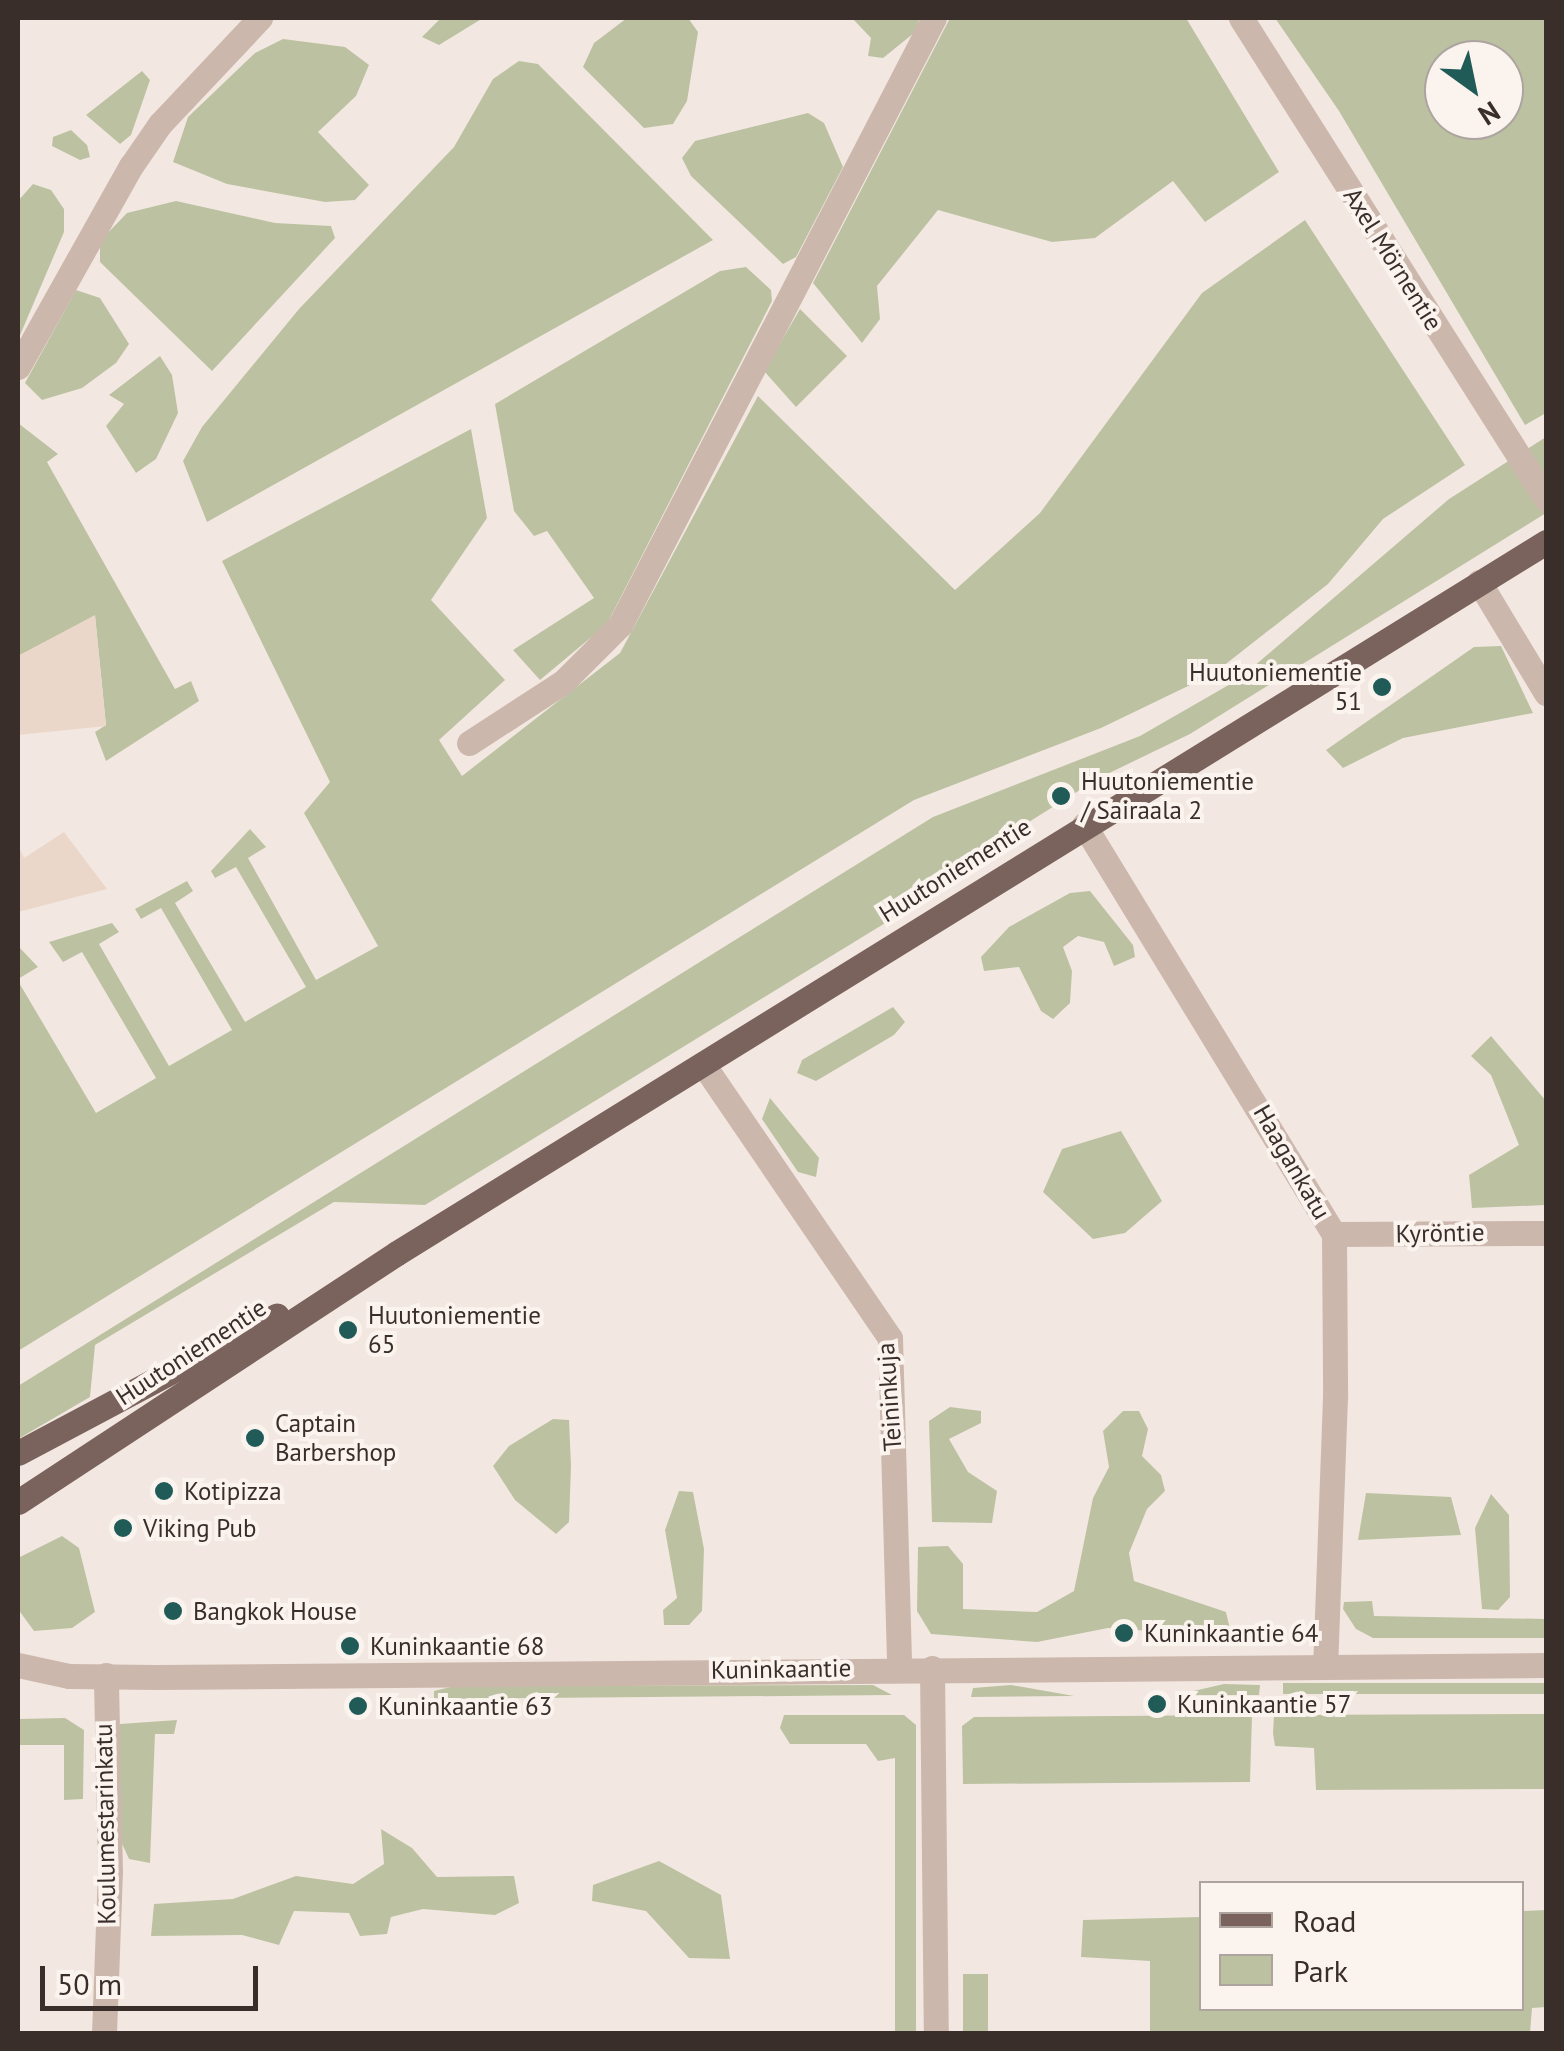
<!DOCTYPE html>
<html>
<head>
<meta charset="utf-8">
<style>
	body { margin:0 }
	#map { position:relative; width:1564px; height:2051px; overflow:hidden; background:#f3e8e1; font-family:"PT Sans",sans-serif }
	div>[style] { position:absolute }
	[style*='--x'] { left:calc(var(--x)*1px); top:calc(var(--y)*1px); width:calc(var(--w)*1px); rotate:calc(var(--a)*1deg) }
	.green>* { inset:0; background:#bcc2a1; transform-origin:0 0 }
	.plaza>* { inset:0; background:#ebd7c9 }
	.minor>* { height:25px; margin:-12.5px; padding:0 12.5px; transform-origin:12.5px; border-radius:12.5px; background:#ccb7ad }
	.major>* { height:25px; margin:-12.5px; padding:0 12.5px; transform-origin:12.5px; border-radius:12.5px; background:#7b635d }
	.dots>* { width:28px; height:28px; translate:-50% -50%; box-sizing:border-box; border:5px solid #faf3ee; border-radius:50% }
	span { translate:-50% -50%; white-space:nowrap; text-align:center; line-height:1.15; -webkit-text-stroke:8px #faf3ee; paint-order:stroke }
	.street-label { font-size:25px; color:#3a2e2b }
	.poi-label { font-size:25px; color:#3a2e2b }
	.right { translate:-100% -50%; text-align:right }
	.left { translate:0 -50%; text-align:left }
	.frame { position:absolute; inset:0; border:20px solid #3a2e2b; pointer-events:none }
	.legend { position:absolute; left:1199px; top:1881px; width:325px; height:130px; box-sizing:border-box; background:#faf3ee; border:2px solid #ada4a0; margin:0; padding:12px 18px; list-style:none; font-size:30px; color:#3a2e2b }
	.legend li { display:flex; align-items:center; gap:20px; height:50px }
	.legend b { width:50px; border:2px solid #ada4a0 }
	.north { position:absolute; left:1424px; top:40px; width:100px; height:100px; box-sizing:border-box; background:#faf3ee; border:2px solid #ada4a0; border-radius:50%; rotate:147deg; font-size:28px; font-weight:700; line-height:40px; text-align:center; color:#3a2e2b }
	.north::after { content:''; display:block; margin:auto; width:35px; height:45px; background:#215b57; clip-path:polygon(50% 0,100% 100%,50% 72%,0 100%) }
	.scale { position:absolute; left:40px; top:1966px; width:218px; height:45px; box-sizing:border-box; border:5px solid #3a2e2b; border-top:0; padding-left:12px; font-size:30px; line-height:35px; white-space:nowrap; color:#3a2e2b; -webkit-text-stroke:8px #faf3ee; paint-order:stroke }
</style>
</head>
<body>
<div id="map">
	<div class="green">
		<i style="clip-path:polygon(441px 18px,483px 18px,439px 45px,422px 37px)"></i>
		<i style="clip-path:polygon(627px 18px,688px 18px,698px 32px,687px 101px,673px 124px,644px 128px,583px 67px,594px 43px)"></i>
		<i style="clip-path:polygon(852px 18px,920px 18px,914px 33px,883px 58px,868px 56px,871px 38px)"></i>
		<i style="clip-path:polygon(950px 18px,1186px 18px,1279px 172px,1205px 222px,1173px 181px,1095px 238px,1052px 242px,938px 210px,877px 286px,880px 319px,862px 343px,813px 283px)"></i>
		<i style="clip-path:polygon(evenodd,1275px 18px,1546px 18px,1546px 413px,1525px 425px,1339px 111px,1275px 18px,1504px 60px,1504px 120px,1444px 120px,1444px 60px,1504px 60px)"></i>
		<i style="clip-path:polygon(283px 39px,345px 47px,369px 65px,356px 96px,318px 132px,369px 185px,355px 200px,325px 202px,227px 184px,173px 162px,188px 117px,255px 53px)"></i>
		<i style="clip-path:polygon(519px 61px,538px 64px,713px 240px,207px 522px,183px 461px,202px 427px,299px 309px,454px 147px,493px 79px)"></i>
		<i style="clip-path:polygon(142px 71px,150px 80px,131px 135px,120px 144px,86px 115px)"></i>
		<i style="clip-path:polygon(808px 113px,824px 123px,843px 167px,796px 257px,783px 264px,691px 176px,682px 158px,695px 141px)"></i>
		<i style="clip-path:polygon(71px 130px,87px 145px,90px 157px,80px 160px,52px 146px,53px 137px)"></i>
		<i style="clip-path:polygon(33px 184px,51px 190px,64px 209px,64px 232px,18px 340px,18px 201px)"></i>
		<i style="clip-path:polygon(176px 201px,275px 223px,331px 226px,335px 238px,212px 371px,100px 262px,100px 241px,127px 213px)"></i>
		<i style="clip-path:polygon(1305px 220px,1465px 465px,1383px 519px,1328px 584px,1213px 674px,1101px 728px,914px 800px,18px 1351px,18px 981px,96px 1113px,156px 1078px,82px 952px,63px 962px,49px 942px,112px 923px,119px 932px,99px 944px,169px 1066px,232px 1030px,161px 908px,141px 919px,135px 909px,187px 881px,193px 891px,175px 903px,245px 1022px,306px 987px,236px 867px,215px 878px,211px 871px,250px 829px,266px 847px,248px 858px,316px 980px,378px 946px,304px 813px,330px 782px,222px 561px,471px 429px,487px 518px,431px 600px,505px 680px,439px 740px,462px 776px,620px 653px,758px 396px,955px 590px,1040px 513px,1202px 293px)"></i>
		<i style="clip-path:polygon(746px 267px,771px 290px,772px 301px,607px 624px,540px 680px,513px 650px,594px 598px,547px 531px,534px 536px,514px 511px,495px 404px,720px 271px)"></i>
		<i style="clip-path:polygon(76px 290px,100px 298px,129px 344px,116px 363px,82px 388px,42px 400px,25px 383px)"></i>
		<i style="clip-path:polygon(800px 309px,847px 356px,796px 407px,764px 371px)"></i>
		<i style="clip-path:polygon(160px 356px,172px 375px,178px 413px,156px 459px,136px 473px,106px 426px,124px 404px,109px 395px)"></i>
		<i style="clip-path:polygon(18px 423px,58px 454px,47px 462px,175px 689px,191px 681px,199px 701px,106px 761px,95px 732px,106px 725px,95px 616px,18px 656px)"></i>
		<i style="clip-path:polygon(1546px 437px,1546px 513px,1190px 734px,1099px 778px,1032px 820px,980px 865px,425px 1205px,334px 1202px,95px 1345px,90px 1397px,18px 1439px,18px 1386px,933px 817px,1140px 736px,1239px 679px,1449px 499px)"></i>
		<i style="clip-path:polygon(1501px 646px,1533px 713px,1403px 738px,1343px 768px,1326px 750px,1474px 647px)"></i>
		<i style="clip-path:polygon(1090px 891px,1133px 945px,1135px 957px,1114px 966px,1104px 942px,1078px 936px,1063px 947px,1072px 971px,1070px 1003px,1053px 1019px,1041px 1011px,1019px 967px,984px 971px,981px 957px,1009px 927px,1070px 893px)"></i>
		<i style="clip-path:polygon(18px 946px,38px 967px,18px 979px)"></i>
		<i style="clip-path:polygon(893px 1007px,905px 1022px,894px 1035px,816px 1081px,797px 1073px,802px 1060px)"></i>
		<i style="clip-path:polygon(1491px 1036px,1546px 1101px,1546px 1205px,1472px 1208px,1469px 1175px,1519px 1145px,1491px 1075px,1471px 1056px)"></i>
		<i style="clip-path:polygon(770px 1098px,819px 1158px,816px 1177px,798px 1172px,762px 1119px)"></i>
		<i style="clip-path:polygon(1121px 1131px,1162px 1201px,1125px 1233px,1093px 1239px,1043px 1192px,1062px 1149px)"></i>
		<i style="clip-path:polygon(950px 1407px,981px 1411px,981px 1423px,949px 1439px,968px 1472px,997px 1491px,992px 1523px,932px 1522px,929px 1421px)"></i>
		<i style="clip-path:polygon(1123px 1411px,1139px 1411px,1148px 1429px,1142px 1456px,1161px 1475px,1165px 1491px,1147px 1509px,1129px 1553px,1134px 1581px,1226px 1612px,1230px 1629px,1218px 1636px,1108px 1628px,1037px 1642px,931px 1634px,917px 1611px,918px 1547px,948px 1546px,963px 1564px,963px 1609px,1037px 1612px,1074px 1591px,1093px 1498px,1109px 1467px,1103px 1431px)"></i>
		<i style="clip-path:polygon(553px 1419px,569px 1420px,571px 1466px,569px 1522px,556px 1534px,515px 1500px,493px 1466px,509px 1446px)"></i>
		<i style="clip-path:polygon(679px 1491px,693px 1492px,704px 1549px,702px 1611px,689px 1625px,664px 1625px,663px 1610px,677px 1598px,665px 1530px)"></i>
		<i style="clip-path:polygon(1366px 1493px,1451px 1497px,1461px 1535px,1358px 1540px)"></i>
		<i style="clip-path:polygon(1491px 1494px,1509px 1515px,1510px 1597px,1498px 1610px,1482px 1609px,1475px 1528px)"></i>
		<i style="clip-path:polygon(62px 1536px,79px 1548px,95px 1612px,72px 1628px,34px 1631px,18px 1609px,18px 1558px)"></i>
		<i style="clip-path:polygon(1372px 1601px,1374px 1616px,1546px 1619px,1546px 1638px,1373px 1638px,1356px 1629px,1343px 1609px,1344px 1602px)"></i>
		<i style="left:1546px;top:1683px;width:11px;height:263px;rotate:90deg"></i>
		<i style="clip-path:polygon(1224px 1684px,1260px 1685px,1259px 1695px,1176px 1695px)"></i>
		<i style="clip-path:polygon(873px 1685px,892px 1695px,434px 1699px,434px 1691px,455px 1686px)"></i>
		<i style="clip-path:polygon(1011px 1685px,1074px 1696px,971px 1697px,973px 1688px)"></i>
		<i style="clip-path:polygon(1546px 1714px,1546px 1789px,1316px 1790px,1314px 1748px,1275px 1746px,1273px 1733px,1274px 1715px)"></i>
		<i style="clip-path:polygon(784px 1715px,904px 1715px,916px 1725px,916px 2033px,895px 2033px,895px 1758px,878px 1761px,866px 1744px,790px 1744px,780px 1728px)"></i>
		<i style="clip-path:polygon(1247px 1715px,1252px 1716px,1250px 1782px,963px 1784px,962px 1726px,974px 1717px)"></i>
		<i style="clip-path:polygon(65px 1718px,84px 1730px,83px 1799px,64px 1800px,64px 1745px,18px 1745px,18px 1719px)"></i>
		<i style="clip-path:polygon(177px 1720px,174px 1734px,155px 1734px,150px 1863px,129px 1859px,119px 1837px,120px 1724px)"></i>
		<i style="clip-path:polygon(381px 1829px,412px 1848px,437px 1877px,514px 1876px,519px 1903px,495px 1915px,423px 1909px,391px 1917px,387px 1934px,360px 1936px,349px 1913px,294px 1911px,279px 1945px,242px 1935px,151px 1936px,154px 1904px,233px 1899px,296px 1876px,353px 1884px,384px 1864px)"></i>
		<i style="clip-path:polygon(659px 1861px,721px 1895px,730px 1959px,689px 1958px,646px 1911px,592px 1901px,593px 1885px)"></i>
		<i style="clip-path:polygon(1546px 1910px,1546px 2007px,1532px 2008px,1530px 2033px,1150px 2033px,1150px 1961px,1081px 1957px,1083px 1920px,1201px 1917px,1202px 2008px,1522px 2008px,1522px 1911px)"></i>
		<i style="left:988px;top:1974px;width:59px;height:25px;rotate:90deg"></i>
	</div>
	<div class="plaza">
		<i style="clip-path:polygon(95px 615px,106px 726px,18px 735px,18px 656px)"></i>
		<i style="clip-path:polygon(64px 832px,107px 889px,18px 912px,18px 845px,24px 858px)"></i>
	</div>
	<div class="minor">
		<i style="--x:1241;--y:18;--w:570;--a:57.62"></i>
		<i style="--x:18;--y:367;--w:231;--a:-60.7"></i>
		<i style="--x:131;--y:166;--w:51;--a:-55.4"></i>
		<i style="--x:160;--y:124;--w:146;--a:-46.7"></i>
		<i style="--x:1479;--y:582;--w:130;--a:58.9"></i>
		<i style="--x:469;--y:743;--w:112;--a:-33"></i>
		<i style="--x:563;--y:682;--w:81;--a:-45"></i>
		<i style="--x:620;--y:625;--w:683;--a:-62.65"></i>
		<i style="--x:1084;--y:825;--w:479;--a:58.6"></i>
		<i style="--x:1334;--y:1234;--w:163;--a:89.6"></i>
		<i style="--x:1335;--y:1397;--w:269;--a:92.1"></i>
		<i style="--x:703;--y:1064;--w:332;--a:55.7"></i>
		<i style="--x:890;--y:1338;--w:328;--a:88.4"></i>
		<i style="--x:1334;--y:1234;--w:212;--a:-0.3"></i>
		<i style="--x:18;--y:1665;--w:52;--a:12.2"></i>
		<i style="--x:69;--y:1676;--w:88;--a:0.7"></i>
		<i style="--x:157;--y:1677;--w:1389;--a:-0.49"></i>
		<i style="--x:932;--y:1668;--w:366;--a:89.4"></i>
		<i style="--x:104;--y:2034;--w:162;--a:-87.9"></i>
		<i style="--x:110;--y:1872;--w:197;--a:-91.2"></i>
	</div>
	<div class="major">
		<i style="--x:18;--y:1453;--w:293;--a:-28"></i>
		<i style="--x:18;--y:1502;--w:453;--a:-33.3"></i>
		<i style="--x:397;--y:1253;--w:1351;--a:-31.75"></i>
	</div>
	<div class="dots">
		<i style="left:1382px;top:687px;background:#215b57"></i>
		<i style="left:1061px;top:796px;background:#215b57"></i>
		<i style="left:348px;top:1330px;background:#215b57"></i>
		<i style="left:255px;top:1438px;background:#215b57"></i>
		<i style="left:164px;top:1491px;background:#215b57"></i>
		<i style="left:123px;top:1528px;background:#215b57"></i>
		<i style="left:173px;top:1611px;background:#215b57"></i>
		<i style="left:1124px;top:1633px;background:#215b57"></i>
		<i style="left:350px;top:1646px;background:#215b57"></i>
		<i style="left:1157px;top:1704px;background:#215b57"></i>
		<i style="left:358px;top:1706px;background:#215b57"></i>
	</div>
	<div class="street-label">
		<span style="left:1393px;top:259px;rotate:58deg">Axel Mörnentie</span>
		<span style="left:955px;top:870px;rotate:-32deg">Huutoniementie</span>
		<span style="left:1292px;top:1162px;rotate:60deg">Haagankatu</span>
		<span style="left:1440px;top:1233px;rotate:-1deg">Kyröntie</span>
		<span style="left:191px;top:1352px;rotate:-33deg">Huutoniementie</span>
		<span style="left:889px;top:1397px;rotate:-94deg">Teininkuja</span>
		<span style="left:781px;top:1669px;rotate:-1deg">Kuninkaantie</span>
		<span style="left:105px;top:1824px;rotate:-91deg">Koulumestarinkatu</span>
	</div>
	<div class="poi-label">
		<span class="right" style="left:1362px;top:687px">Huutoniementie<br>51</span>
		<span class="left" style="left:1081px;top:796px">Huutoniementie<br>/ Sairaala 2</span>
		<span class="left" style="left:368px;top:1330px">Huutoniementie<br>65</span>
		<span class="left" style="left:275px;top:1438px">Captain<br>Barbershop</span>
		<span class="left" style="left:184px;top:1491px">Kotipizza</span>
		<span class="left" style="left:143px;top:1528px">Viking Pub</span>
		<span class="left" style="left:193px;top:1611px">Bangkok House</span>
		<span class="left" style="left:1144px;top:1633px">Kuninkaantie 64</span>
		<span class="left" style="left:370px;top:1646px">Kuninkaantie 68</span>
		<span class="left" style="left:1177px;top:1704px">Kuninkaantie 57</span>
		<span class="left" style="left:378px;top:1706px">Kuninkaantie 63</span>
	</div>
	<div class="frame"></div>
	<ul class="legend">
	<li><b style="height:12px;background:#7b635d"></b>Road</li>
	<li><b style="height:28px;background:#bcc2a1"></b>Park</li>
	</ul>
	<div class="north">N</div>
	<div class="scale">50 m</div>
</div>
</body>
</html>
